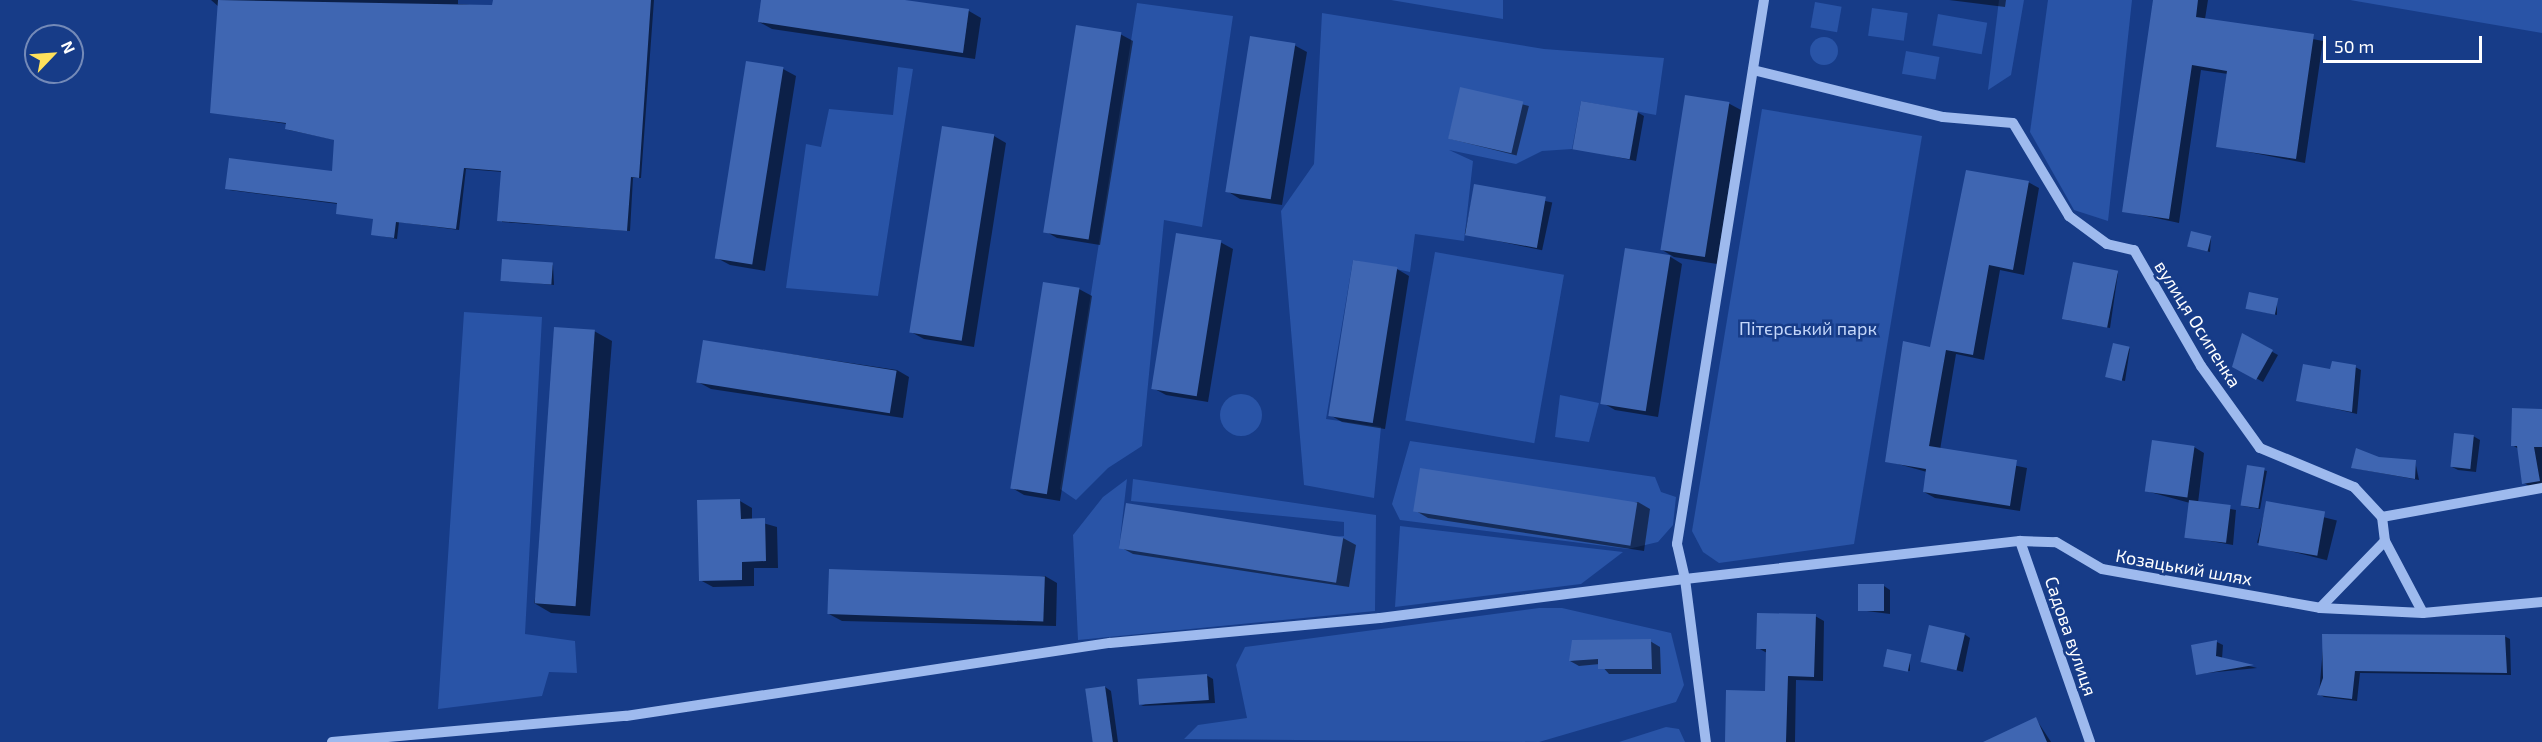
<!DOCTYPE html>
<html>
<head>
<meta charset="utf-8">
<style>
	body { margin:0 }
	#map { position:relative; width:2542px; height:742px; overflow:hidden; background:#173c88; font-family:"Exo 2",sans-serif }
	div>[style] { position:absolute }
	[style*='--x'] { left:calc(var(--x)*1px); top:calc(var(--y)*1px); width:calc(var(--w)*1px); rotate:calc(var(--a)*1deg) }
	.green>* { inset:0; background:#2954a7; transform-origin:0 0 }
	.round { border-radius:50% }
	.shadow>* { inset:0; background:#0007; transform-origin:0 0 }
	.building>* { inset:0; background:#3f66b2; transform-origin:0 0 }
	.minor>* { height:10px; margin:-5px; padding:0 5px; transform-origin:5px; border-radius:5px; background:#9ebaee }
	span { translate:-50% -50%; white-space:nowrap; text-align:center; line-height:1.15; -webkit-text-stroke:5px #173c88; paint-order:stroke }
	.street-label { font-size:18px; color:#fff }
	.park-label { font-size:18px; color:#c4d7fa }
	.north { position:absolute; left:24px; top:24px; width:60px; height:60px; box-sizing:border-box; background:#173c88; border:2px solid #748ab8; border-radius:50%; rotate:65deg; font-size:16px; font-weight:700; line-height:24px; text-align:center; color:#fff }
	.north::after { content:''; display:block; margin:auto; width:21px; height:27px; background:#ffe15b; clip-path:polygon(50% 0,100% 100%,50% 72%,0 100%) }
	.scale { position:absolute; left:2323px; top:36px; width:159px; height:27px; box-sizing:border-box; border:3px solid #fff; border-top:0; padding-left:8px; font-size:18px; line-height:21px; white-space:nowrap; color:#fff; -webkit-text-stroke:4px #173c88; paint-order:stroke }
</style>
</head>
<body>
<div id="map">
	<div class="green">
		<i style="clip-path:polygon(1391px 0,1503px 0,1503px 19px)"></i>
		<i style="clip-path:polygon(1999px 0,2024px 0,2011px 75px,1988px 90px)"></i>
		<i style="clip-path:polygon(2048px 0,2132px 0,2108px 221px,2074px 210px,2030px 132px)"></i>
		<i style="clip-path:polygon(2350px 0,2542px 0,2542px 33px)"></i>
		<i style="left:1815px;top:2px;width:27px;height:26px;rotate:10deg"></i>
		<i style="clip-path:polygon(1137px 3px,1233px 16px,1202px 227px,1164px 220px,1142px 446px,1108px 468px,1076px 500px,1060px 489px)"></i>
		<i style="left:1872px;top:8px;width:36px;height:28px;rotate:8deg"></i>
		<i style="clip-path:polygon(1322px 13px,1544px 49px,1664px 58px,1656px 115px,1581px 101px,1572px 149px,1542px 151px,1516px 164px,1449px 150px,1473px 161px,1464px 241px,1415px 234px,1410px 272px,1353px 260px,1326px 419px,1381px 427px,1374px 498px,1304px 485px,1281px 211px,1314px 164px)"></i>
		<i style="left:1938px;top:14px;width:50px;height:32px;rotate:10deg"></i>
		<i class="round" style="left:1810px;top:37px;width:28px;height:28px"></i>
		<i style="left:1906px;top:51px;width:34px;height:23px;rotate:10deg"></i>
		<i style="clip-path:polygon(898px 67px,913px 69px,878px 296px,786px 288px,806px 144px,821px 147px,829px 109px,893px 115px)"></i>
		<i style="clip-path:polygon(1762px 109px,1922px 136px,1854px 544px,1719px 563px,1703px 552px,1692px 531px)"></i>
		<i style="left:1435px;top:252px;width:131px;height:171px;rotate:10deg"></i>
		<i style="clip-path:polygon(464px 312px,542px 317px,525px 634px,575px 641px,577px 673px,549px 672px,542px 696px,438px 709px)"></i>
		<i class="round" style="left:1220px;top:394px;width:42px;height:42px"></i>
		<i style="clip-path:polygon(1560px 395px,1599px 403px,1589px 442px,1555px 437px)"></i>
		<i style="clip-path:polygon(1410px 441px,1655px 477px,1661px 492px,1676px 497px,1673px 525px,1658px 542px,1628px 549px,1400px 520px,1392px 504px)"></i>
		<i style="clip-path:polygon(1127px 479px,1119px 548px,1344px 536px,1344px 522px,1131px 501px,1133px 479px,1376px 515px,1375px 611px,1078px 640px,1073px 535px,1103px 497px)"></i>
		<i style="clip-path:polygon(1400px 526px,1623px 552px,1581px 584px,1395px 607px)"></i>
		<i style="clip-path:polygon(1539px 608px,1562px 608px,1671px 633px,1684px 685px,1676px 702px,1539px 742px,1184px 739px,1198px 725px,1247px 718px,1236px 665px,1245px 647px)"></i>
		<i style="clip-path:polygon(1666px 727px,1679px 729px,1685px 742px,1619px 742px)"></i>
	</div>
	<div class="shadow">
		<i style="clip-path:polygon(211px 0,458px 0,458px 4px,494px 7px,494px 0,654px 0,641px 178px,633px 178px,630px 231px,502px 222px,503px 172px,466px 169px,459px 230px,399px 222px,397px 239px,372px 234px,374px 219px,338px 204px,229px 190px,333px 173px,336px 140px,289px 130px,287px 124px,211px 112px,219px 7px)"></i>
		<i style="clip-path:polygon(763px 0,895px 0,969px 11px,981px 18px,975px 59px,772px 29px,759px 22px)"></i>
		<i style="clip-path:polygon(1949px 0,2006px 0,2005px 7px)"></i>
		<i style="clip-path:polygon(2155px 0,2208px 0,2205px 19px,2323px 41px,2305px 163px,2218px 146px,2228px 74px,2201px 70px,2179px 223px,2124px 211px)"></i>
		<i style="clip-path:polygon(1120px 34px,1133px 41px,1100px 245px,1057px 238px,1045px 231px)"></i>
		<i style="clip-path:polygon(1294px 45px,1307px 52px,1282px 205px,1240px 199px,1227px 191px)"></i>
		<i style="clip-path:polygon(783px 69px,796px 76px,765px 271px,730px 265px,717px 258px)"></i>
		<i style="left:1461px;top:89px;width:70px;height:51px;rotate:14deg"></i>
		<i style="clip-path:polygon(1728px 103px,1741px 110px,1717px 264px,1674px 257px,1662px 250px)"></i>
		<i style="clip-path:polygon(1637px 112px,1644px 116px,1636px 161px,1574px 148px)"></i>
		<i style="clip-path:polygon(994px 136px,1006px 143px,974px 347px,924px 339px,911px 332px)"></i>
		<i style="clip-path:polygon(2028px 182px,2039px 188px,2024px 275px,2000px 270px,1984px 360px,1956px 354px,1940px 450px,2027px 468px,2020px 511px,1935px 498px,1924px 492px,1927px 472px,1887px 461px,1904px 343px,1931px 348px)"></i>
		<i style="left:1475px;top:186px;width:79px;height:49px;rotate:12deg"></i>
		<i style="clip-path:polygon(2211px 237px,2210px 252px,2190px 247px)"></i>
		<i style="clip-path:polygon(1220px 242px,1233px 249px,1208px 402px,1166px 395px,1153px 388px)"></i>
		<i style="clip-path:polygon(1669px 256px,1682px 264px,1658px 417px,1615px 410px,1603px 403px)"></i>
		<i style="clip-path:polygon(553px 265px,554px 285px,502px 280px)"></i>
		<i style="clip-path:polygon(1397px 269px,1409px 276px,1385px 429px,1342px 422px,1330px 415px)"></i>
		<i style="clip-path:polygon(2118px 273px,2110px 328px,2067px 320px)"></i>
		<i style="clip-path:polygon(1079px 289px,1092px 296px,1060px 501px,1024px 495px,1012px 488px)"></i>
		<i style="clip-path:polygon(2277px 299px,2277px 315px,2250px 309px)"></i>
		<i style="clip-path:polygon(594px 331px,612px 341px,590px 616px,551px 613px,534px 603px)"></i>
		<i style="clip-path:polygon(2242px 335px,2278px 355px,2263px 382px,2234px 366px)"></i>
		<i style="clip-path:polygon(704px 341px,897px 370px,909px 377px,903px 418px,711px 389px,698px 382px)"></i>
		<i style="clip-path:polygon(2130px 348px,2125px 381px,2110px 378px)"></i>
		<i style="clip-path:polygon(2355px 367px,2361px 370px,2357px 414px,2298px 400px,2332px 370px)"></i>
		<i style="clip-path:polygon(2542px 410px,2542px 484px,2529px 486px,2524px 483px,2519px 449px,2512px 445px)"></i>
		<i style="clip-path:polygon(2473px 436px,2480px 440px,2476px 472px,2458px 470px,2452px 467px)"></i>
		<i style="clip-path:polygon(2194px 447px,2204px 453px,2198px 503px,2236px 510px,2233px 545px,2187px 537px,2190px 503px,2146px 491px)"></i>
		<i style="clip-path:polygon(2378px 459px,2415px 461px,2419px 480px,2353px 468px)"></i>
		<i style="clip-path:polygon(2248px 466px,2267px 471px,2260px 509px,2243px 506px)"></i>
		<i style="clip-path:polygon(740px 501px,752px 508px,752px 520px,777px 527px,778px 568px,754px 568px,754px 586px,713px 587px,700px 580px)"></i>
		<i style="clip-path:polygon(1638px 502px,1650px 509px,1644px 551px,1428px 518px,1416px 511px)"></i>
		<i style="left:2267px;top:503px;width:72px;height:41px;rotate:14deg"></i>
		<i style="clip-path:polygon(1343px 538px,1356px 545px,1349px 587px,1133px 554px,1120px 547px)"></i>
		<i style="clip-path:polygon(1045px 576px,1057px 583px,1056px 626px,842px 621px,829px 614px)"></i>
		<i style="clip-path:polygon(1884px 586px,1890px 590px,1890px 614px,1859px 610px)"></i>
		<i style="clip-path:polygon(1815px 616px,1824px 621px,1823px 681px,1796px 680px,1795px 742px,1726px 742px,1767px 692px,1767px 653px,1758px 648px)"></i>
		<i style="clip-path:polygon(1964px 634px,1970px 638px,1963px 672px,1923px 661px)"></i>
		<i style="clip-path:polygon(2324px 636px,2504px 636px,2510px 639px,2511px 675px,2360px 673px,2357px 701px,2324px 697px,2319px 694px)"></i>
		<i style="clip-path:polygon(1650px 641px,1660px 647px,1661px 674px,1609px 674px,1600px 664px,1579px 666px,1570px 661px)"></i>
		<i style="clip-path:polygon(2217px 642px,2223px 645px,2222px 659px,2257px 668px,2197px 674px,2193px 646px)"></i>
		<i style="clip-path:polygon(1910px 655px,1910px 671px,1888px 667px)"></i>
		<i style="clip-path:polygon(1206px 675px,1213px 679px,1215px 703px,1141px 706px)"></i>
		<i style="clip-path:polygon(1105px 687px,1111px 691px,1118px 742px,1096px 742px)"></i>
		<i style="clip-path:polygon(2036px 719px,2051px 742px,2013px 742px)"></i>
	</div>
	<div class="building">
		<i style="clip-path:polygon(218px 0,492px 5px,493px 0,651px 0,639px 178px,631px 177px,627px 231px,497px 221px,501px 171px,464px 168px,456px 229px,396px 222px,394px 238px,371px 235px,373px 219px,336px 214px,337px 203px,225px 189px,229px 158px,332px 171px,334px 140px,285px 129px,286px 123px,210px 113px)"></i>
		<i style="clip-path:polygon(761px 0,905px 0,969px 9px,963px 53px,758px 22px)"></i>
		<i style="clip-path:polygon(2153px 0,2198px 0,2196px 17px,2314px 34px,2296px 159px,2216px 147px,2227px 71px,2192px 65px,2169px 219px,2122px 212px)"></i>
		<i style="left:1076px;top:25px;width:46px;height:210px;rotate:9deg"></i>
		<i style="left:1250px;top:36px;width:46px;height:158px;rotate:9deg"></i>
		<i style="left:746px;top:61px;width:38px;height:200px;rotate:9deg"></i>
		<i style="left:1460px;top:87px;width:65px;height:53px;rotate:13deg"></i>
		<i style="left:1685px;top:95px;width:45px;height:157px;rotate:9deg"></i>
		<i style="left:1581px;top:101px;width:58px;height:49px;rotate:10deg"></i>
		<i style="left:942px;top:126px;width:53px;height:209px;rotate:9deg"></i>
		<i style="clip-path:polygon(1966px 170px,2029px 181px,2013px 270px,1989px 265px,1973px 355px,1946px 350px,1929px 446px,2017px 460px,2010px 506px,1923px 492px,1926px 469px,1885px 462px,1903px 341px,1930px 347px)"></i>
		<i style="left:1474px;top:184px;width:73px;height:52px;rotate:10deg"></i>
		<i style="left:2191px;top:231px;width:21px;height:16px;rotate:14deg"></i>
		<i style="left:1176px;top:233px;width:46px;height:158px;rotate:9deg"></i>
		<i style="left:1625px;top:248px;width:46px;height:158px;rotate:9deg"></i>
		<i style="left:502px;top:259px;width:51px;height:22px;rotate:4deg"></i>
		<i style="left:1353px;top:260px;width:45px;height:158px;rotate:9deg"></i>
		<i style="left:2073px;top:262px;width:46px;height:58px;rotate:11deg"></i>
		<i style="left:1043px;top:282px;width:37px;height:209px;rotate:9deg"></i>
		<i style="left:2249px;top:292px;width:30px;height:17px;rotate:12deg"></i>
		<i style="left:554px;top:327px;width:41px;height:277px;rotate:4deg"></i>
		<i style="clip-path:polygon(2242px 333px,2273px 350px,2256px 380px,2232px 367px)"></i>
		<i style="left:703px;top:340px;width:196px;height:43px;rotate:9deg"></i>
		<i style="left:2113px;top:343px;width:17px;height:35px;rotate:13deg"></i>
		<i style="clip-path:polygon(2332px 361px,2356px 365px,2352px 412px,2296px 401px,2303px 364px,2330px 369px)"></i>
		<i style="clip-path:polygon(2512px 408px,2542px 409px,2542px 447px,2534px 447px,2540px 481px,2522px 484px,2517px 446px,2511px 446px)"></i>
		<i style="left:2454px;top:433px;width:20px;height:34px;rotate:6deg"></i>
		<i style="left:2152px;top:440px;width:43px;height:52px;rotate:8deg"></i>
		<i style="clip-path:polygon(2356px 448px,2379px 457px,2416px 460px,2415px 479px,2351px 468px)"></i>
		<i style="left:2247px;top:465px;width:18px;height:41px;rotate:9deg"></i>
		<i style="left:1420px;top:468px;width:220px;height:44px;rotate:9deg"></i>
		<i style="clip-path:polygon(740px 499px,741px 519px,765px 518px,766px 561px,742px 562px,742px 580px,699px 581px,697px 500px)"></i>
		<i style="left:2189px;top:500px;width:42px;height:38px;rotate:7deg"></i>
		<i style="left:2266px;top:501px;width:60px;height:45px;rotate:10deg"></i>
		<i style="left:1126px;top:503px;width:220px;height:46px;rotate:9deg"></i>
		<i style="left:829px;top:569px;width:216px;height:45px;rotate:2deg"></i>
		<i style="left:1858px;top:584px;width:26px;height:27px"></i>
		<i style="clip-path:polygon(1757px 613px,1816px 614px,1814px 677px,1788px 676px,1786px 742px,1725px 742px,1726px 690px,1765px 691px,1766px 649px,1756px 649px)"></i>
		<i style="left:1929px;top:625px;width:37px;height:38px;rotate:13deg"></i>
		<i style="clip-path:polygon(2322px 634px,2505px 635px,2507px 673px,2355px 671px,2352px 699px,2317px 695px,2323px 678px)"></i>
		<i style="clip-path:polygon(1651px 639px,1652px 669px,1598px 669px,1598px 659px,1569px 661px,1572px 640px)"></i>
		<i style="clip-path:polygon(2217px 640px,2216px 656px,2254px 665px,2196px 675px,2191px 645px)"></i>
		<i style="left:1887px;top:649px;width:25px;height:18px;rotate:12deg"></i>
		<i style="left:1207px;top:674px;width:26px;height:70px;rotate:86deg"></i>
		<i style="left:1105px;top:686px;width:57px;height:20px;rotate:82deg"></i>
		<i style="clip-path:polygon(2036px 717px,2047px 742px,1983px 742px)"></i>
	</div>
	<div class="minor">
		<i style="--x:1764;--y:0;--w:551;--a:99.09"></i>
		<i style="--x:1677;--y:544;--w:36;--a:77"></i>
		<i style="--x:1685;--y:579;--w:337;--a:-6.5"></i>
		<i style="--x:2020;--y:541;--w:36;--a:2"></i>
		<i style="--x:2056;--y:542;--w:53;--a:30.4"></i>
		<i style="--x:2102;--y:569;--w:221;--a:10.1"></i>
		<i style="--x:2320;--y:608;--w:103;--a:2.8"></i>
		<i style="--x:2423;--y:613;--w:120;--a:-5.3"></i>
		<i style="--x:1753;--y:70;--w:196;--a:13.9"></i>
		<i style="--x:1943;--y:117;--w:70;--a:4.9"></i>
		<i style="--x:2013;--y:123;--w:109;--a:58.9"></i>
		<i style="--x:2069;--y:216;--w:47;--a:36.4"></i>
		<i style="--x:2107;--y:244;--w:28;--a:13"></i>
		<i style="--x:2134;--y:250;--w:134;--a:60"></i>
		<i style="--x:2201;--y:366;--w:101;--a:54.3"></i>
		<i style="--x:2260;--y:448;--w:102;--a:22.5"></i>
		<i style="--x:2354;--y:487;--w:41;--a:47"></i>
		<i style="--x:2382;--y:517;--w:24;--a:83"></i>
		<i style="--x:2382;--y:517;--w:163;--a:-10.3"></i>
		<i style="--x:2020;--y:541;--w:213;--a:70.8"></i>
		<i style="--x:2320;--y:608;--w:93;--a:-45.9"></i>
		<i style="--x:2385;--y:541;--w:81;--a:62.2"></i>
		<i style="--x:332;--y:742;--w:295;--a:-5.1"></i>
		<i style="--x:626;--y:716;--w:489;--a:-8.6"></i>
		<i style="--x:1110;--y:643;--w:271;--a:-5.3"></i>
		<i style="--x:1380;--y:618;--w:307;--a:-7.3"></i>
		<i style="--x:1685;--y:579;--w:164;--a:82.7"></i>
	</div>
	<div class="street-label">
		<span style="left:2198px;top:324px;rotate:58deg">вулиця Осипенка</span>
		<span style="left:2184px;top:567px;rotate:10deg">Козацький шлях</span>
		<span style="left:2071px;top:636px;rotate:71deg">Садова вулиця</span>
	</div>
	<div class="park-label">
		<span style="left:1808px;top:328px">Пітєрський парк</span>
	</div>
	<div class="north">N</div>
	<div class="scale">50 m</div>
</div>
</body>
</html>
